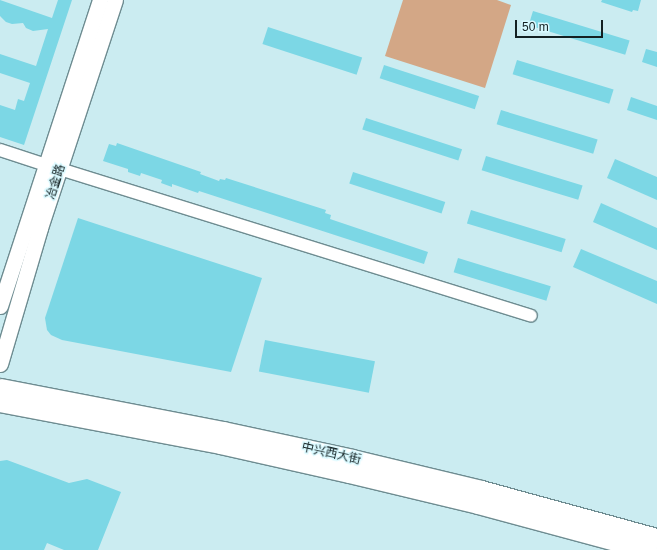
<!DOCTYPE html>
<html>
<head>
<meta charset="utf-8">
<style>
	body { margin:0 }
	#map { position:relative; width:657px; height:550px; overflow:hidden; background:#cbecf1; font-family:Arial,"Noto Sans SC",sans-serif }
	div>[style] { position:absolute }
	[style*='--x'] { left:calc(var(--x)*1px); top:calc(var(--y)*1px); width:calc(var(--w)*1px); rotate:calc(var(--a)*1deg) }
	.green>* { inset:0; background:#d3a786 }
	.building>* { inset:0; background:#7cd7e5; transform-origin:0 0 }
	.roads { filter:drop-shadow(1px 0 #6e8c91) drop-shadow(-1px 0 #6e8c91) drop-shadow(0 1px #6e8c91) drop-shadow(0 -1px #6e8c91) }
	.minor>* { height:12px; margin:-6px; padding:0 6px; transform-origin:6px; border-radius:6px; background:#fff }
	.tertiary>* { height:15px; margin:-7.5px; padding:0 7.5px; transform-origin:7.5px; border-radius:7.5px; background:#fff }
	.primary>* { height:19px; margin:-9.5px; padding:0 9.5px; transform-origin:9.5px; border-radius:9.5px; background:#fff }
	span { translate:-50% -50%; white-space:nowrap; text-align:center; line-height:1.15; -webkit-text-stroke:3px #d8f9ff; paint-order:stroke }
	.street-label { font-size:12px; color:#132022 }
	.scale { position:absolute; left:515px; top:20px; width:88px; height:18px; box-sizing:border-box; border:2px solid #132022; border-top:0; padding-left:5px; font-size:12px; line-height:14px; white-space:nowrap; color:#132022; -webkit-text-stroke:3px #d8f9ff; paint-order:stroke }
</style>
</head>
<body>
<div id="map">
	<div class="green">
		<i style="clip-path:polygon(403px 0,497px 0,511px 5px,485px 88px,385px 56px)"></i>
	</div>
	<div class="building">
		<i style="clip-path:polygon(0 0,52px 18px,58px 0,72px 0,24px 145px,0 137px,0 105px,15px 110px,18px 99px,24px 101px,30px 83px,0 73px,0 54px,36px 66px,48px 29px,33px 31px,26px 28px,23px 23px,12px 24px,6px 22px,0 16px)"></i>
		<i style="clip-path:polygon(602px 0,641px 0,638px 11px,633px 10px,632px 12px,601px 2px)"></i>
		<i style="left:533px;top:11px;width:101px;height:15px;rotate:17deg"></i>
		<i style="left:268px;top:27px;width:99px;height:18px;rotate:18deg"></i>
		<i style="clip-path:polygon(646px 49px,657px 52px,657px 67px,642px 62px)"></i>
		<i style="left:517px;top:60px;width:101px;height:15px;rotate:17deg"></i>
		<i style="left:384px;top:65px;width:100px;height:14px;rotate:18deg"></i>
		<i style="clip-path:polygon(631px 97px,657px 106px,657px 120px,627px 110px)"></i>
		<i style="left:501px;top:110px;width:101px;height:15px;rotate:17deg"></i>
		<i style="left:366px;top:118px;width:101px;height:12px;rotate:18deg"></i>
		<i style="clip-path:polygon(117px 143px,201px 172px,200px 174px,219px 181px,220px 179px,225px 180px,226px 178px,326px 210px,325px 213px,331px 215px,330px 219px,428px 252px,424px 264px,199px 191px,198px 193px,172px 184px,172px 187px,161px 183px,162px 180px,141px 173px,140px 176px,128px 172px,128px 169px,103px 161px,109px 144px,116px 146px)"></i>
		<i style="left:486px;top:156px;width:101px;height:15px;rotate:17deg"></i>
		<i style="clip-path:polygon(615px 159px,657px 177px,657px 200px,607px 178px)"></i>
		<i style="left:353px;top:172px;width:97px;height:12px;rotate:18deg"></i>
		<i style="clip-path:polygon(601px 203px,657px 228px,657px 250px,593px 222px)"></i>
		<i style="left:471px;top:210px;width:99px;height:14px;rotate:17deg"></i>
		<i style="clip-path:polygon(78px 218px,262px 278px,231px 372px,62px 340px,51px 335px,47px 330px,45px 318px)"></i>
		<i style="clip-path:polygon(581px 249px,657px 281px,657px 304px,573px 267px)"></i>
		<i style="left:458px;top:258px;width:97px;height:15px;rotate:17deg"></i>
		<i style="left:265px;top:340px;width:112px;height:32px;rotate:11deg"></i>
		<i style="clip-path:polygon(7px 460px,69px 483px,87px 479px,121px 492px,98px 550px,64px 550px,47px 543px,44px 550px,0 550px,0 461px)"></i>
	</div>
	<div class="roads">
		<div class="minor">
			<i style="--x:0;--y:150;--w:48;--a:18.1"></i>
			<i style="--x:60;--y:169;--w:493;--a:17.3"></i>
		</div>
		<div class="tertiary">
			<i style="--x:0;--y:306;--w:322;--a:-71.9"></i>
			<i style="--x:0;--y:364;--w:142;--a:-73.6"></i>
			<i style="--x:40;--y:228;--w:240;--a:-71.8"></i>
		</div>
		<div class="primary">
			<i style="--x:0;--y:388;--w:227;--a:10.9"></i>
			<i style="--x:223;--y:431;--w:132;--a:12.2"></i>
			<i style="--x:352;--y:459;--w:133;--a:13.5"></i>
			<i style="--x:481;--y:490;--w:182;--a:15.3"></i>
			<i style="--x:0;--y:402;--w:224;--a:10.8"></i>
			<i style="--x:220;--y:444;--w:132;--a:12.7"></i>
			<i style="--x:349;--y:473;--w:133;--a:13.5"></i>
			<i style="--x:478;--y:504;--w:176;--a:15.1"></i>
		</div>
	</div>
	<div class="street-label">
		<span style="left:56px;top:182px;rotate:-72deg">冶金路</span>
		<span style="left:331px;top:454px;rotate:13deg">中兴西大街</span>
	</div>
	<div class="scale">50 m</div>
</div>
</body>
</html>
